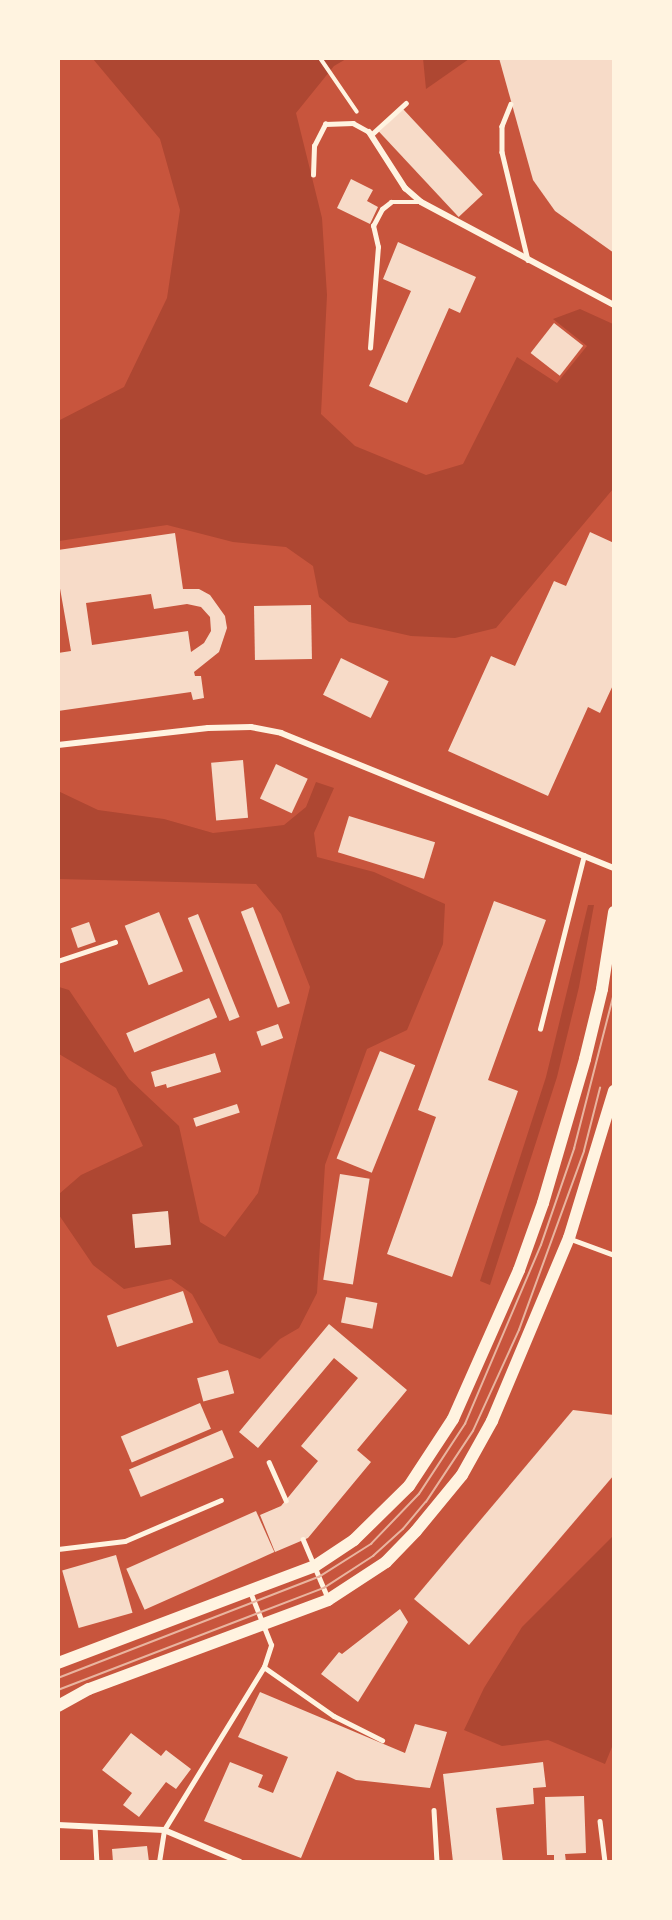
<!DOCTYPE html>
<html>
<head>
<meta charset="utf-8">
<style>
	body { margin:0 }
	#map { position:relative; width:672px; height:1920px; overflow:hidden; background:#c8553d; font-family:Barlow,sans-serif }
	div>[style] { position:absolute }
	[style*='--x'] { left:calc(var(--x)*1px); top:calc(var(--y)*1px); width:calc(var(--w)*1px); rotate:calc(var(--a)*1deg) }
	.green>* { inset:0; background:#ae4732 }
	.building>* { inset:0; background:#f7dbc8; transform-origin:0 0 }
	.path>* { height:4px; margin:-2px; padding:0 2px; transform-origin:2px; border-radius:2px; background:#fff3e0 }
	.service>* { height:4.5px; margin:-2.25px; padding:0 2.25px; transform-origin:2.25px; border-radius:2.25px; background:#fff3e0 }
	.minor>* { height:6px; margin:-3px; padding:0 3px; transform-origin:3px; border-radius:3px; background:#fff3e0 }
	.secondary>* { height:12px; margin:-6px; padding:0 6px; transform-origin:6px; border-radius:6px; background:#fff3e0 }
	.tram>* { height:1.5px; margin:-0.75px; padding:0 0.75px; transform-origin:0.75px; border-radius:0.75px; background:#e9b49f }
	span { translate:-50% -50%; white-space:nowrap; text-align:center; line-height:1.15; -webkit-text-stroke:6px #fff3e0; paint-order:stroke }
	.frame { position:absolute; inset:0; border:60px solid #fff3e0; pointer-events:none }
</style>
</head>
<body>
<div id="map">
	<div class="green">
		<i style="clip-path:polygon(423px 58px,469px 58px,469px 59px,426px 89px)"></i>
		<i style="clip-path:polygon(93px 59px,346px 59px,334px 66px,296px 113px,322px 218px,327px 295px,321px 414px,355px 446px,426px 475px,463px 464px,517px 357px,557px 383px,587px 346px,553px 319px,580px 309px,613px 324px,613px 489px,496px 628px,455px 638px,411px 636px,349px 622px,319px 597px,313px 566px,286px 547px,233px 542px,167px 525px,59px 541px,58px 421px,124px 387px,167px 298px,180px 210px,160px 139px)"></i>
		<i style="clip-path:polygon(316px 782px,334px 788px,314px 833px,317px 857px,374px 872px,445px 904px,443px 944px,407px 1030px,367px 1049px,325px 1165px,317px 1293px,299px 1328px,280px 1339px,260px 1359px,219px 1343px,192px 1294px,171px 1279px,124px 1289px,93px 1265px,59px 1215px,59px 1194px,81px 1175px,143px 1146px,116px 1088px,59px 1054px,59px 987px,69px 990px,129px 1079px,179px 1126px,200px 1222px,225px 1237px,258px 1193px,310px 987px,281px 914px,256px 884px,59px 879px,58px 791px,98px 810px,164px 819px,213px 833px,284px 825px,306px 807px)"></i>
		<i style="clip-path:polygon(588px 905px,594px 905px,579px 987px,557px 1077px,490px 1285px,480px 1281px,546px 1077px)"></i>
		<i style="clip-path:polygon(613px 1536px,614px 1742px,605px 1764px,548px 1740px,502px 1746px,464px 1730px,484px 1688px,522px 1627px)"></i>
	</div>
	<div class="building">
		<i style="clip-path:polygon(499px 58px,614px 58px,614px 253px,555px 211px,533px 180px)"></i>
		<i style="left:403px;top:109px;width:117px;height:33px;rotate:47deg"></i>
		<i style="clip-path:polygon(351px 179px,373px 190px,367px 201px,378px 207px,370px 224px,337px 208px)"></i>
		<i style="clip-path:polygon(398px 242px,476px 277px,460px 313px,449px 308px,407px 403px,369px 386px,411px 291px,383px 279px)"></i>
		<i style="left:554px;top:323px;width:37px;height:38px;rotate:38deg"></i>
		<i style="clip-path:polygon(590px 532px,614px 543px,614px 683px,600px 713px,588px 707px,548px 796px,448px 751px,491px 656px,515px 666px,554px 581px,566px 586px)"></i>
		<i style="clip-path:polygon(evenodd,175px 533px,183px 589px,199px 589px,210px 595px,225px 616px,227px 628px,219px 652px,194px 672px,195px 676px,201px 676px,204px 698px,193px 700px,191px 692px,58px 711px,58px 653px,71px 651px,58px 577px,58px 550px,175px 533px,151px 594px,154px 609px,187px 604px,201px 607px,210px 617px,211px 631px,204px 643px,191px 652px,188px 631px,92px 645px,86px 603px,151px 594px)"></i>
		<i style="left:311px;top:605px;width:54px;height:57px;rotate:89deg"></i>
		<i style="left:341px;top:658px;width:53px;height:41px;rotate:26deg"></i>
		<i style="left:243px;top:760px;width:58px;height:32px;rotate:85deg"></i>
		<i style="left:276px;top:764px;width:35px;height:38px;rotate:25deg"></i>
		<i style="left:349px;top:816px;width:90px;height:38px;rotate:17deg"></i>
		<i style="clip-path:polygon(494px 901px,546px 920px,488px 1080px,518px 1091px,452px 1277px,387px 1254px,436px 1117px,418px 1110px)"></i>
		<i style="left:253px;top:907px;width:103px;height:13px;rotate:69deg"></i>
		<i style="left:159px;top:912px;width:64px;height:37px;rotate:68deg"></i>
		<i style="left:198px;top:914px;width:111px;height:11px;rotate:68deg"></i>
		<i style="left:89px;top:922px;width:21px;height:19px;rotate:71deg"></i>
		<i style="left:209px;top:998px;width:21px;height:90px;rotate:67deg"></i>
		<i style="left:278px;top:1024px;width:15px;height:23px;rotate:70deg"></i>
		<i style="left:380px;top:1051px;width:38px;height:116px;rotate:22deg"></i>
		<i style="clip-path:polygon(215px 1053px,221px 1072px,167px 1088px,166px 1084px,155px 1087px,151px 1072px)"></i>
		<i style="left:237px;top:1104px;width:9px;height:46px;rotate:72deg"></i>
		<i style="left:340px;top:1174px;width:30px;height:107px;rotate:9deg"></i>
		<i style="left:168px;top:1211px;width:34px;height:36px;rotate:85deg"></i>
		<i style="left:183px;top:1291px;width:33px;height:80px;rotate:72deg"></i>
		<i style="left:346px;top:1297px;width:32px;height:26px;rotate:11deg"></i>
		<i style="clip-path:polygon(329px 1324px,407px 1390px,357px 1450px,371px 1462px,308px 1538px,275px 1552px,260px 1515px,281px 1506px,318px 1461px,301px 1446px,358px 1378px,334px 1358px,258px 1448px,239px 1432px)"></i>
		<i style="left:228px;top:1370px;width:24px;height:32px;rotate:75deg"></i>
		<i style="left:200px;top:1403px;width:28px;height:86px;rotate:67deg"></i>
		<i style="clip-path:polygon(573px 1410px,614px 1415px,614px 1475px,469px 1645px,414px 1599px)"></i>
		<i style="left:222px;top:1430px;width:30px;height:101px;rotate:67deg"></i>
		<i style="left:256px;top:1511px;width:45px;height:142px;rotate:66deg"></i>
		<i style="left:116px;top:1555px;width:60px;height:56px;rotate:74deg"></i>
		<i style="clip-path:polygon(400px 1609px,408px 1622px,358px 1702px,321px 1674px,339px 1652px,342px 1654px)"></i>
		<i style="clip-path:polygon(260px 1692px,405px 1753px,415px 1724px,447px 1732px,430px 1788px,356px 1780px,337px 1771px,301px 1858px,204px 1821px,230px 1762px,263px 1775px,258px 1787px,273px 1793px,288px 1757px,238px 1737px)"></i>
		<i style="clip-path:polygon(131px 1733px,161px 1756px,166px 1750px,191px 1769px,176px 1789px,166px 1782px,139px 1817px,123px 1805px,132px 1793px,102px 1770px)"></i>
		<i style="clip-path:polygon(543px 1762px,546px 1787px,533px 1788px,534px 1804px,496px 1808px,503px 1862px,453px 1862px,443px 1774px)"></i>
		<i style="clip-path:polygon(584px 1796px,586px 1853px,565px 1854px,566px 1862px,554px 1862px,554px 1855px,547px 1855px,545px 1797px)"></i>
		<i style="clip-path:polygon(147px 1846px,149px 1862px,113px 1862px,112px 1849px)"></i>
	</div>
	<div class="path">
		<i style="--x:320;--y:58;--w:65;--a:55.6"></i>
	</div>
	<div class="service">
		<i style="--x:511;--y:104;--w:24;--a:112"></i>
		<i style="--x:502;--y:126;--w:26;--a:90"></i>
		<i style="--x:502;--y:152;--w:111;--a:76.5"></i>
		<i style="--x:371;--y:135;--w:47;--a:-42.4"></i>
		<i style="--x:313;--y:175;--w:29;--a:-88"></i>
		<i style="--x:314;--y:146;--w:25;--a:-63"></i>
		<i style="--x:325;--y:124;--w:28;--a:-2"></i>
		<i style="--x:353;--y:123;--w:18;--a:29"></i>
		<i style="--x:370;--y:348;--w:101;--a:-85.5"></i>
		<i style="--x:378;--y:247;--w:22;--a:-103"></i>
		<i style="--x:373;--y:226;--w:19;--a:-62"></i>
		<i style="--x:382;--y:209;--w:11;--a:-38"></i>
		<i style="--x:391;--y:202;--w:30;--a:0"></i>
		<i style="--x:58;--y:961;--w:60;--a:-18.4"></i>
		<i style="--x:540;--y:1029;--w:179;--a:-75.8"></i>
		<i style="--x:571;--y:1239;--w:46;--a:20.4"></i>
		<i style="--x:269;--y:1462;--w:42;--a:65.9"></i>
		<i style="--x:303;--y:1539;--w:64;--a:67"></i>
		<i style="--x:58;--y:1549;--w:67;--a:-6.8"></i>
		<i style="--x:125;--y:1541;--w:104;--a:-23.1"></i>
		<i style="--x:264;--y:1667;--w:85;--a:35"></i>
		<i style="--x:334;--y:1716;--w:54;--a:26.6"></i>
		<i style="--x:434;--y:1810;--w:52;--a:86.7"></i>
		<i style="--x:600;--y:1821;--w:41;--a:83"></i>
		<i style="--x:95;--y:1826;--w:36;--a:87"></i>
		<i style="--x:159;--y:1862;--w:32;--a:-81"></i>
		<i style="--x:164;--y:1830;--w:191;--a:-58.5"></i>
		<i style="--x:264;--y:1667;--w:23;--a:-72"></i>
		<i style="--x:271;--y:1645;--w:57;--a:-111.6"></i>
	</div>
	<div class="minor">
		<i style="--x:369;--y:132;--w:67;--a:57.3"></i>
		<i style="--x:405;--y:188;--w:21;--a:41"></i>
		<i style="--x:421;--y:202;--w:219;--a:28.1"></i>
		<i style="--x:58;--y:745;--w:151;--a:-6.5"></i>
		<i style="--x:208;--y:728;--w:43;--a:-1.3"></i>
		<i style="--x:251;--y:727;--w:31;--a:11"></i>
		<i style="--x:281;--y:733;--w:359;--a:22.1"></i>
		<i style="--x:58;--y:1825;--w:106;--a:2.7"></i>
		<i style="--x:164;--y:1830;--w:82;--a:22.8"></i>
	</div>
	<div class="secondary">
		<i style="--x:58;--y:1663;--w:275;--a:-20.7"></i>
		<i style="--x:315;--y:1566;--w:47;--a:-33.7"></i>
		<i style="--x:354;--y:1540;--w:77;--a:-44.5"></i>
		<i style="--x:409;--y:1486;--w:80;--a:-56.7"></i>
		<i style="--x:453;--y:1419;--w:163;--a:-66.1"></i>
		<i style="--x:519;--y:1270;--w:71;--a:-70.3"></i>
		<i style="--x:543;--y:1203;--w:150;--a:-73.7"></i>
		<i style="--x:585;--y:1059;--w:72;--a:-76.3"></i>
		<i style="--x:602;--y:989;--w:78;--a:-81.1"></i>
		<i style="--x:58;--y:1706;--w:35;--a:-29"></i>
		<i style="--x:89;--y:1689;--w:255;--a:-20.4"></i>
		<i style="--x:328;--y:1600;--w:69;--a:-33.2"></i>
		<i style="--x:386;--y:1562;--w:43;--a:-45.9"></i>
		<i style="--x:416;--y:1531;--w:72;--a:-50.6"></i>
		<i style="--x:462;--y:1475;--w:62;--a:-60.9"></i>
		<i style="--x:492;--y:1421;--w:199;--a:-67.2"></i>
		<i style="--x:569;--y:1238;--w:154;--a:-73"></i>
	</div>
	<div class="tram">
		<i style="--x:58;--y:1678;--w:280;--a:-21.2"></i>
		<i style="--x:319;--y:1577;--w:62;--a:-32.4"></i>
		<i style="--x:371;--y:1544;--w:69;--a:-46.2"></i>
		<i style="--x:419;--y:1494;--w:84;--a:-56.7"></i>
		<i style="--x:465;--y:1424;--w:194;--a:-67"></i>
		<i style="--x:541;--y:1245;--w:102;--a:-71"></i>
		<i style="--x:574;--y:1149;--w:161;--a:-75.6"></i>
		<i style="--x:58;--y:1690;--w:285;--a:-21"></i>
		<i style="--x:324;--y:1588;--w:59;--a:-33.1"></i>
		<i style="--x:373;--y:1556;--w:40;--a:-42"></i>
		<i style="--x:403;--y:1529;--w:35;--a:-50"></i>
		<i style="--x:426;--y:1502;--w:85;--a:-56.5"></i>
		<i style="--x:473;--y:1431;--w:111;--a:-65.5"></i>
		<i style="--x:519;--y:1330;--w:190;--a:-70"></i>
		<i style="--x:584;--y:1151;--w:65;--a:-75.7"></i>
	</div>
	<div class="frame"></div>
</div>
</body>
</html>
